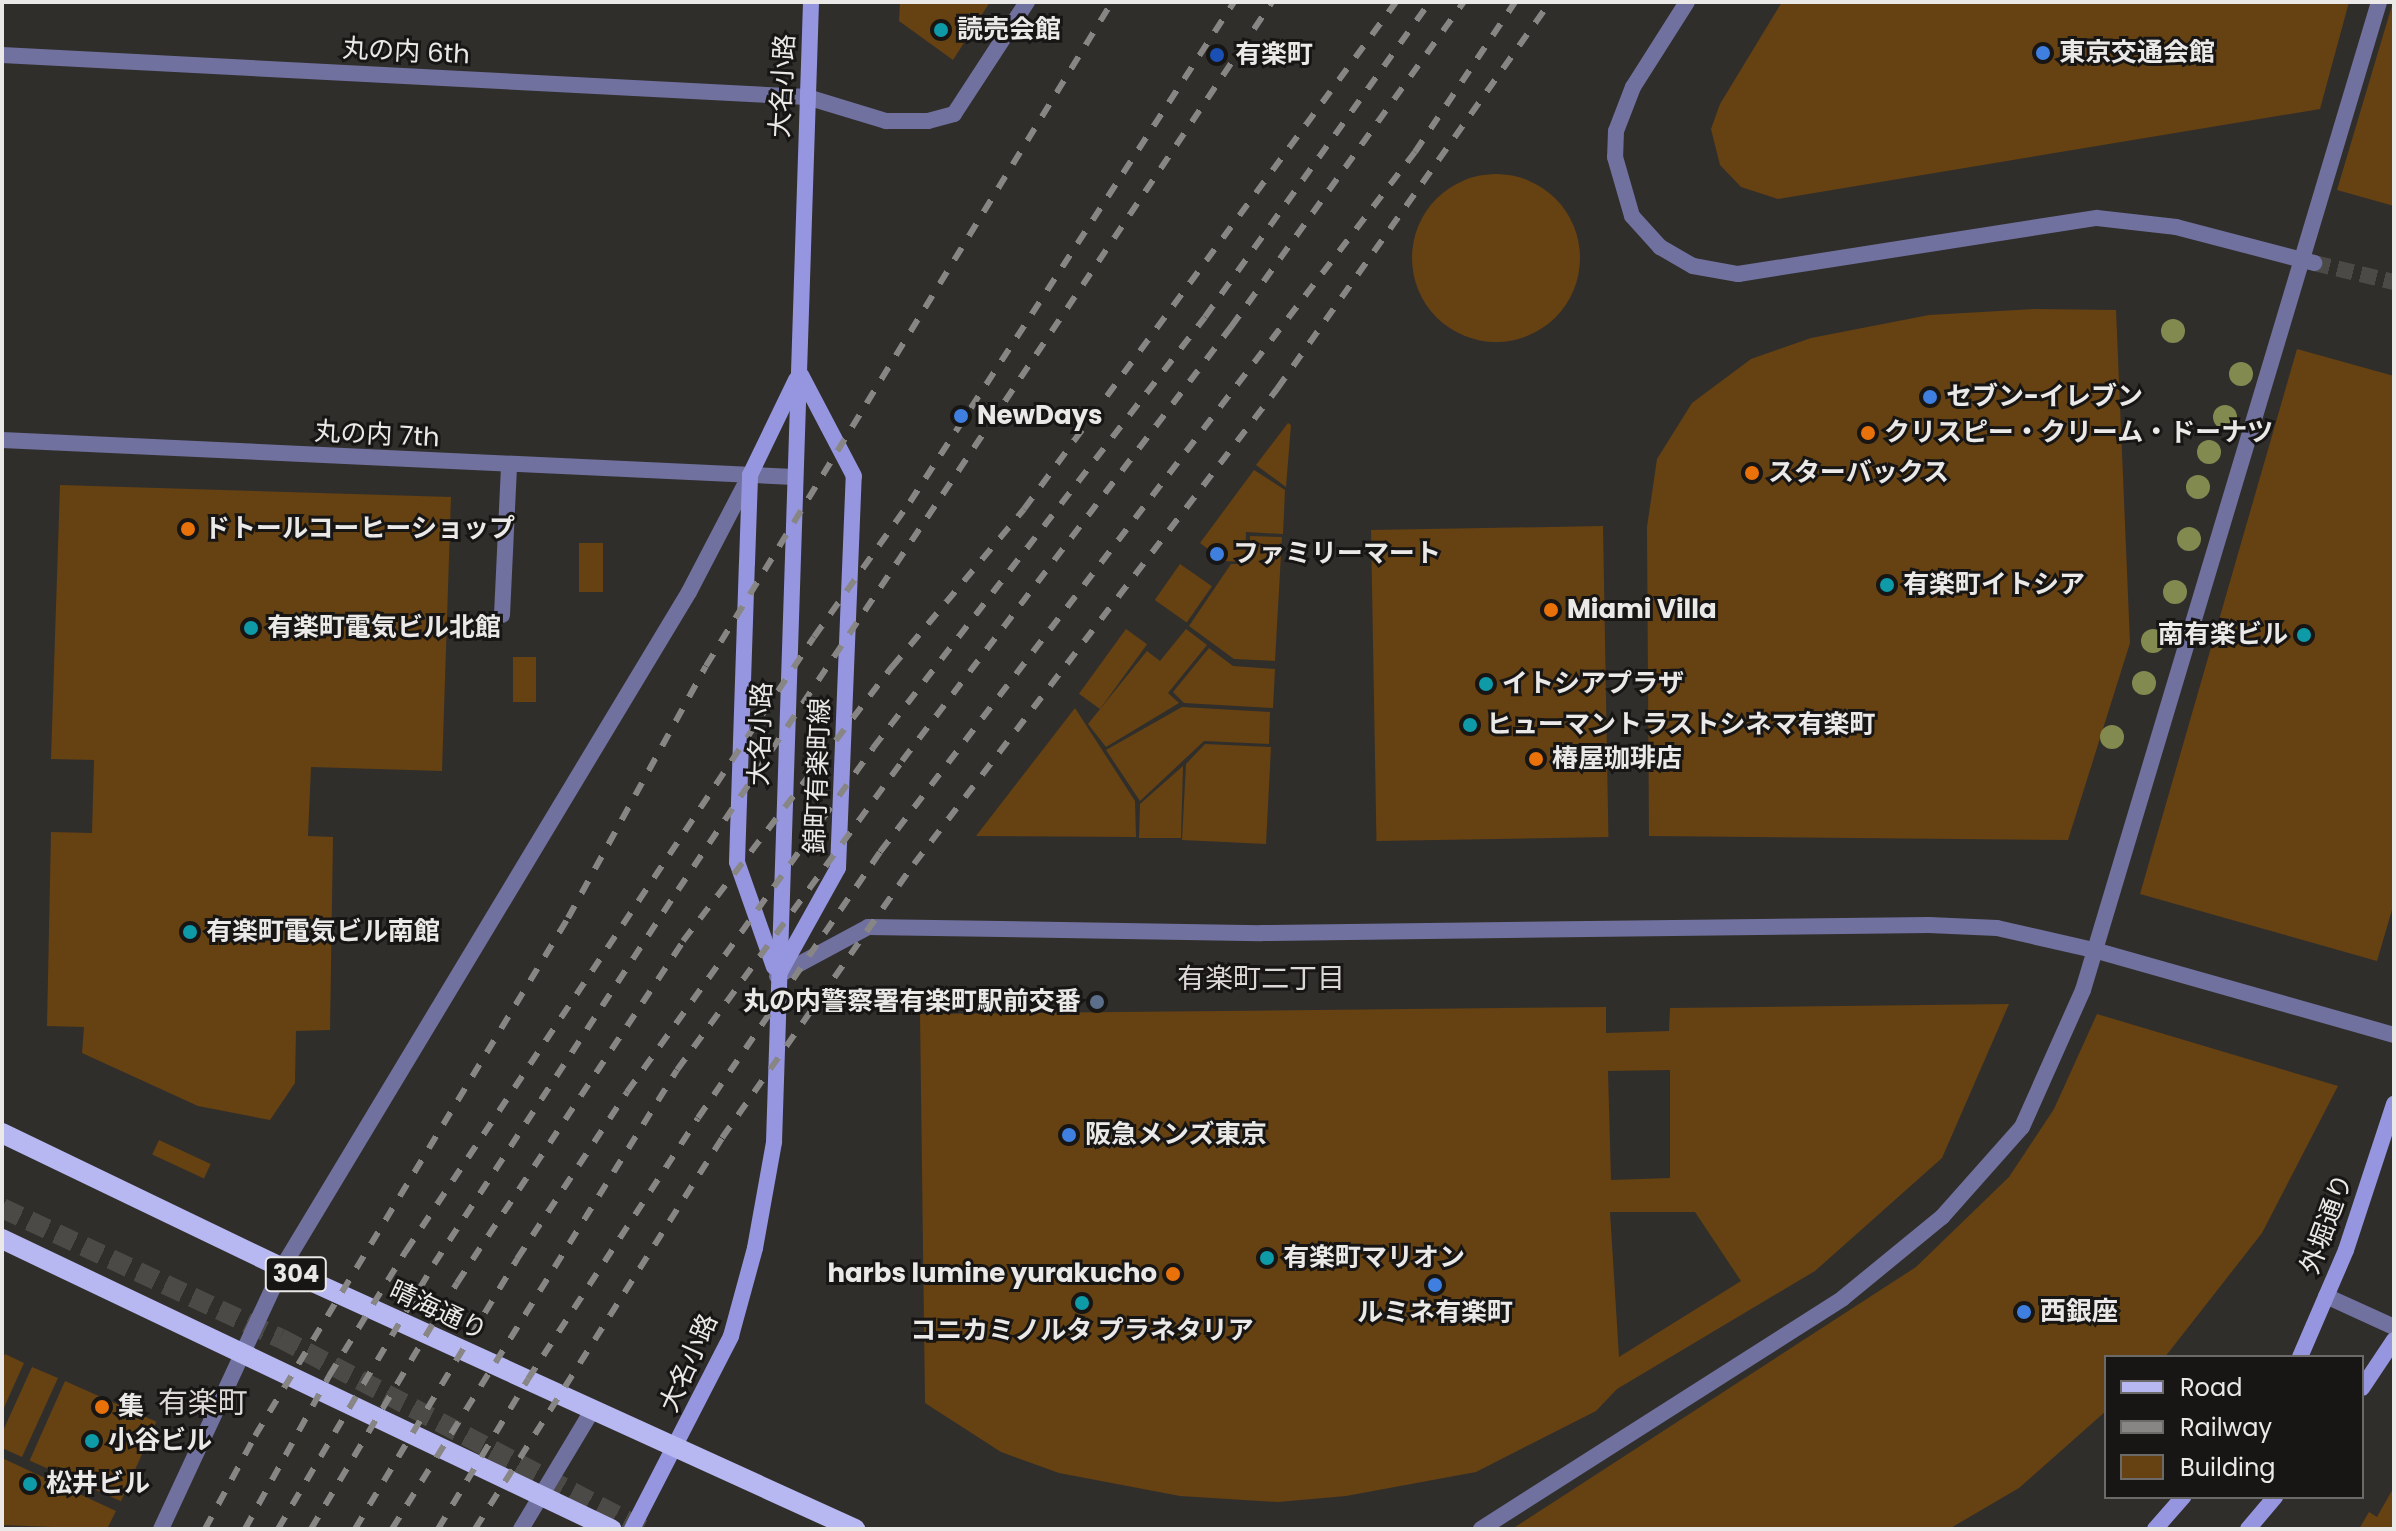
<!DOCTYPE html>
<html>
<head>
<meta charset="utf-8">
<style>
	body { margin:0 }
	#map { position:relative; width:2396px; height:1531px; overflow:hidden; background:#302e2b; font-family:Poppins,"Noto Sans JP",sans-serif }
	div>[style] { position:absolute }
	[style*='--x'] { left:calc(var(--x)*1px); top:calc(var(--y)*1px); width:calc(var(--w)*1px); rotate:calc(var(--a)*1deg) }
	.building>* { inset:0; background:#664112; transform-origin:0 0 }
	.round { border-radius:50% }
	.street-tunnel>* { height:16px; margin-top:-8px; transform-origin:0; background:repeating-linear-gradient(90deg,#4c4a47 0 16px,transparent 0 24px) }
	.primary-tunnel>* { height:20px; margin-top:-10px; transform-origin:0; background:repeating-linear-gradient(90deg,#4c4a47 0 20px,transparent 0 30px) }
	.lane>* { height:16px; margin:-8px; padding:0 8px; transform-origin:8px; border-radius:8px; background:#70719f }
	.street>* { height:16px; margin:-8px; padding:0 8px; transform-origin:8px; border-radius:8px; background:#70719f }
	.secondary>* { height:16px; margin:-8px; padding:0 8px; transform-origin:8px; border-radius:8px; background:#9696e0 }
	.primary>* { height:20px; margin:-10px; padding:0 10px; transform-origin:10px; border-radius:10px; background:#b7b8f2 }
	.rail>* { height:6px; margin-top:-3px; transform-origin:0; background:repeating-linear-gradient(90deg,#888684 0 14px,transparent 0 28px) }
	.trees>* { width:24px; height:24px; margin:-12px; border-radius:50%; background:#828a50 }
	.dots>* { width:22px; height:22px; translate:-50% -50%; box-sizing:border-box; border:4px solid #171615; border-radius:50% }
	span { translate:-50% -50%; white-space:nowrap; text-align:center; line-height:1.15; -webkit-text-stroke:6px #171615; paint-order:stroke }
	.shield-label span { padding:2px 6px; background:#171615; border:2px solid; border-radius:6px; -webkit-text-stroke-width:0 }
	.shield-label { font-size:24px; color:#ebe9e8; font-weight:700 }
	.poi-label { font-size:26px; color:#ebe9e8; font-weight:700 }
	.left { translate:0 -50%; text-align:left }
	.right { translate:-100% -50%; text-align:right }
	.street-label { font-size:26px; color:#ebe9e8 }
	.neighbourhood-label { font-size:28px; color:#dbd8d5 }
	.quarter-label { font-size:30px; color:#dbd8d5 }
	.frame { position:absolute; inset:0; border:4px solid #ebe9e8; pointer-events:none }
	.legend { position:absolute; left:2104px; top:1355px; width:260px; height:144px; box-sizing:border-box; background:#171615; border:2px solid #6c6a69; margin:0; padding:10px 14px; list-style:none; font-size:24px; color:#ebe9e8 }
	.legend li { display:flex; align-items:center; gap:16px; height:40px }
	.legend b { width:40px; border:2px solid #6c6a69 }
</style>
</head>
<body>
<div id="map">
	<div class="building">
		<i style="clip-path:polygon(900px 2px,990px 2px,953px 60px,899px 21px)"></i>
		<i style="clip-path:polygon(1782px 2px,2349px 2px,2320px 109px,1778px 199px,1741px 187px,1720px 165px,1711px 129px,1720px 104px)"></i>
		<i style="clip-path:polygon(2393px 2px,2394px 2px,2394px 206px,2337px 190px)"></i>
		<i class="round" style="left:1412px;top:174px;width:168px;height:168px"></i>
		<i style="clip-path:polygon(2034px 309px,2116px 310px,2130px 643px,2068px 840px,1649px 836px,1647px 527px,1657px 459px,1692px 403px,1751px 359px,1811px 338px,1929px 315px)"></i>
		<i style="clip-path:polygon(2297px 349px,2394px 376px,2394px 903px,2377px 961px,2140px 894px)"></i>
		<i style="clip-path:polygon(1288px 423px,1291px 425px,1286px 487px,1256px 465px)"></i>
		<i style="clip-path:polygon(1254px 470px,1285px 490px,1283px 534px,1246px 532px,1245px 562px,1224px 561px,1200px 543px)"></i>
		<i style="clip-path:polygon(60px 485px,451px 497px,442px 771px,311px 767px,308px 836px,333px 837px,330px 1030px,296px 1031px,295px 1083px,270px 1120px,198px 1106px,82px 1053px,84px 1027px,47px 1026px,51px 832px,92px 833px,94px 760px,51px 759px)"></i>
		<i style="left:1603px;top:526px;width:311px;height:232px;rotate:89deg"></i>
		<i style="clip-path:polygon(1250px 536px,1282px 537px,1275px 661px,1234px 659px,1189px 626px,1231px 564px,1249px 564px)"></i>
		<i style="left:579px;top:543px;width:24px;height:49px"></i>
		<i style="left:1180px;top:564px;width:39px;height:44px;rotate:35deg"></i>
		<i style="left:1126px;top:629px;width:26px;height:80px;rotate:36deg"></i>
		<i style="clip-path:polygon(1186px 629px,1207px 645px,1168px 693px,1179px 703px,1106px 747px,1088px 724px,1147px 651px,1160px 661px)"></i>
		<i style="clip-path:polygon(1209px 648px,1233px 666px,1275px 669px,1273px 708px,1184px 703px,1173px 692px)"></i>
		<i style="left:513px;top:657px;width:23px;height:45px"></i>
		<i style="clip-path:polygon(1182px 707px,1270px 712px,1269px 744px,1204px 741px,1140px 801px,1106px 750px)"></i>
		<i style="clip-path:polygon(1075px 708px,1135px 801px,1136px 837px,976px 836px)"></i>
		<i style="clip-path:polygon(1205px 744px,1271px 747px,1266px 844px,1182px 840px,1186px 764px)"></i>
		<i style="clip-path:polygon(1183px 766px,1181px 838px,1139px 838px,1140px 804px)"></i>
		<i style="clip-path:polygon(evenodd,2009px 1004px,1942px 1158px,1815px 1271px,1617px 1389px,1596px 1411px,1476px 1472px,1346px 1496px,1278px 1502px,1180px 1496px,1059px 1473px,1001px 1452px,925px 1403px,920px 1014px,1606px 1007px,1606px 1033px,1669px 1031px,1670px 1008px,2009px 1004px,1670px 1070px,1670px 1178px,1611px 1180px,1608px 1071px,1670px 1070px,2009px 1004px,1610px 1212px,1695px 1212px,1741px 1281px,1619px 1357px,1610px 1212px)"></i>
		<i style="clip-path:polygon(2097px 1014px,2338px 1086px,2262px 1233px,2165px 1357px,2106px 1357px,2106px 1411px,2019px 1488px,1949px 1529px,1512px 1529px,1916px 1267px,2009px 1177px,2054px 1109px)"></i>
		<i style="left:159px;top:1140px;width:57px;height:16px;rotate:25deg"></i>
		<i style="clip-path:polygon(5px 1354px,24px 1363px,2px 1412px,2px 1360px)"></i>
		<i style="clip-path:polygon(32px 1367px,58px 1378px,22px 1457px,2px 1448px,2px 1433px)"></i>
		<i style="left:65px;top:1381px;width:100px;height:87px;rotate:24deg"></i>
		<i style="clip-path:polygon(2px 1458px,116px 1511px,107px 1529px,2px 1525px)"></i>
		<i style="clip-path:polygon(2394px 1487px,2394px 1529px,2359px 1529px,2369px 1512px,2377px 1517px)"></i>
	</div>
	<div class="street-tunnel">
		<i style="--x:2314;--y:263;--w:82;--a:13.4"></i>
	</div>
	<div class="primary-tunnel">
		<i style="--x:2;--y:1208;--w:307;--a:25.1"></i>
		<i style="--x:280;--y:1338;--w:410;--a:27.8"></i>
	</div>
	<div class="lane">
		<i style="--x:502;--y:615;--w:149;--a:-87.3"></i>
	</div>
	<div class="street">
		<i style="--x:1687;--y:2;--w:101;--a:122.4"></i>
		<i style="--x:1633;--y:87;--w:47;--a:111.1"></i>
		<i style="--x:1616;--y:131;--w:26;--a:92"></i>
		<i style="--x:1615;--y:157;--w:61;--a:73.9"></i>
		<i style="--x:1632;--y:216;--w:42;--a:47.9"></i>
		<i style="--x:1660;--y:247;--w:38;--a:30"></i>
		<i style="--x:1693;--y:266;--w:46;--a:10.1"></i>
		<i style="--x:1738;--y:274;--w:363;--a:-8.9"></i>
		<i style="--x:2097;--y:218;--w:80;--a:6.5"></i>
		<i style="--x:2176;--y:227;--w:143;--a:14.6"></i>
		<i style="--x:2;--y:55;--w:806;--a:2.99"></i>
		<i style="--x:807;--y:97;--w:83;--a:16.9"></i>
		<i style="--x:886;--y:121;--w:42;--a:0"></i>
		<i style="--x:928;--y:121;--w:27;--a:-15"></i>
		<i style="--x:954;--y:114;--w:134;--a:-56.9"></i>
		<i style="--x:2;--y:440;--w:793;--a:2.67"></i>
		<i style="--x:777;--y:976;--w:103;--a:-28.3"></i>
		<i style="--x:868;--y:927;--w:394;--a:0.9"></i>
		<i style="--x:1262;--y:933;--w:667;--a:-0.69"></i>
		<i style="--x:1929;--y:925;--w:68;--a:2.5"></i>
		<i style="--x:1997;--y:928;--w:99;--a:12.8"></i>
		<i style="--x:2094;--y:950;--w:312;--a:15.8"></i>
		<i style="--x:2326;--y:1296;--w:75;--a:24.5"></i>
		<i style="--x:161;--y:1529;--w:288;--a:-65.1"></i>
		<i style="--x:282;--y:1268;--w:789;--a:-58.95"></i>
		<i style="--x:689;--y:592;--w:132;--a:-62.5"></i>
		<i style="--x:521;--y:1529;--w:138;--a:-59"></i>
		<i style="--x:1481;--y:1529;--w:429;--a:-32.5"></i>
		<i style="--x:1843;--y:1298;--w:128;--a:-39.3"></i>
		<i style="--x:1942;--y:1217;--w:120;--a:-48.4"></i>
		<i style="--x:2022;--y:1127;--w:150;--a:-66"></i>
		<i style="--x:2083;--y:990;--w:1031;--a:-73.32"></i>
	</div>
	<div class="secondary">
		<i style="--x:774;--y:967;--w:111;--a:-109.4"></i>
		<i style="--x:737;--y:862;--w:299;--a:-88.1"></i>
		<i style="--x:747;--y:563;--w:88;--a:-88"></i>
		<i style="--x:750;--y:475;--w:106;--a:-64.2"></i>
		<i style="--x:780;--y:972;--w:119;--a:-60.9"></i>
		<i style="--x:838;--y:868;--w:392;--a:-87.7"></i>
		<i style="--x:854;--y:476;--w:114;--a:-117.7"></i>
		<i style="--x:2300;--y:1357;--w:116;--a:-66.7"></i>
		<i style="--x:2346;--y:1250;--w:154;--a:-71.8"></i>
		<i style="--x:2362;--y:1388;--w:58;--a:-56.3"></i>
		<i style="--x:632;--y:1529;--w:217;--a:-62.8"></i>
		<i style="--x:731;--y:1336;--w:91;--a:-74.7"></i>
		<i style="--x:755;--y:1248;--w:108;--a:-79.8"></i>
		<i style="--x:774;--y:1142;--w:1141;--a:-88.14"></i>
		<i style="--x:2155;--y:1529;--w:43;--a:-48.8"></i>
		<i style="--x:2248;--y:1529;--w:42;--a:-49.8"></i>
	</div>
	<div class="primary">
		<i style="--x:2;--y:1133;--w:311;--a:25.7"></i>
		<i style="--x:282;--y:1268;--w:630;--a:24.49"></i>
		<i style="--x:2;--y:1239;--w:675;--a:25.46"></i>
	</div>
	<div class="rail">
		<i style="--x:205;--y:1529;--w:106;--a:-61.7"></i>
		<i style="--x:255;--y:1436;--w:605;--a:-58.86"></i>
		<i style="--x:568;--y:918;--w:287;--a:-61.3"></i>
		<i style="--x:706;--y:666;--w:778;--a:-58.56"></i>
		<i style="--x:245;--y:1529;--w:175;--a:-61.2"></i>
		<i style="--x:329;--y:1376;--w:147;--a:-58.4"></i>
		<i style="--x:406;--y:1251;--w:737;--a:-56.4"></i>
		<i style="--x:814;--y:637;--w:166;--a:-54.6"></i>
		<i style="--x:910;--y:502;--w:596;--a:-57.06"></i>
		<i style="--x:278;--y:1529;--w:308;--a:-59.5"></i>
		<i style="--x:434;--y:1264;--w:447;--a:-56.9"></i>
		<i style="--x:678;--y:890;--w:1068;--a:-56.22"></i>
		<i style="--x:311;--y:1529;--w:286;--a:-59.3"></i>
		<i style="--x:457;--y:1283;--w:410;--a:-56.5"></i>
		<i style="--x:683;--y:941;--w:345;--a:-52.7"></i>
		<i style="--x:892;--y:667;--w:206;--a:-50.1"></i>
		<i style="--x:1024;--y:509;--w:629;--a:-53.73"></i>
		<i style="--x:355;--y:1529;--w:315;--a:-59"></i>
		<i style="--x:517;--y:1259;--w:200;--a:-56.6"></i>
		<i style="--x:627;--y:1092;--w:423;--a:-54.4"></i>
		<i style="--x:873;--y:748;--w:544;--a:-52.39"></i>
		<i style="--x:1205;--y:317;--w:387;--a:-54.5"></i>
		<i style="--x:392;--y:1529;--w:540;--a:-58.16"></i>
		<i style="--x:677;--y:1070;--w:382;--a:-53.9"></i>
		<i style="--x:902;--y:761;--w:545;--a:-52.84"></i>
		<i style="--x:1231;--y:327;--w:400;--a:-54.4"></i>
		<i style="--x:438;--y:1529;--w:175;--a:-59"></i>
		<i style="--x:528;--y:1379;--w:311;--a:-56.9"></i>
		<i style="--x:698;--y:1118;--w:322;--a:-55.6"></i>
		<i style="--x:880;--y:852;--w:881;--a:-52.61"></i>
		<i style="--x:1415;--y:152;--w:180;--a:-56.3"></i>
		<i style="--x:475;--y:1529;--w:462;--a:-57.7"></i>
		<i style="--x:722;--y:1138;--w:335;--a:-55"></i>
		<i style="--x:914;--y:864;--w:598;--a:-52.61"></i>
		<i style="--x:1277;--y:389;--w:474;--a:-54.8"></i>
	</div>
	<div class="trees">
		<i style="left:2173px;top:331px"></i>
		<i style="left:2241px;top:374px"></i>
		<i style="left:2225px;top:417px"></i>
		<i style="left:2209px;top:452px"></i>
		<i style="left:2198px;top:487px"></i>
		<i style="left:2189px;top:539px"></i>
		<i style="left:2175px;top:592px"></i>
		<i style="left:2153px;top:641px"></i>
		<i style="left:2144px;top:683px"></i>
		<i style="left:2112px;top:737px"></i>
	</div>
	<div class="dots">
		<i style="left:941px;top:30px;background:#0f9aa8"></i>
		<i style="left:2043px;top:53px;background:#3f7fe0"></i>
		<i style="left:1217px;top:55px;background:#1a4fb4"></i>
		<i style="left:1930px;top:397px;background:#3f7fe0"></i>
		<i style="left:961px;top:416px;background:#3f7fe0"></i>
		<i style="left:1868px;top:433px;background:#e8710a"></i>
		<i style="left:1752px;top:473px;background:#e8710a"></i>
		<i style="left:188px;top:529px;background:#e8710a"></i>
		<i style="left:1217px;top:554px;background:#3f7fe0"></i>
		<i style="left:1887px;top:585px;background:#0f9aa8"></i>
		<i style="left:1551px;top:610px;background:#e8710a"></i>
		<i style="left:251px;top:628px;background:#0f9aa8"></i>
		<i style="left:2304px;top:635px;background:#0f9aa8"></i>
		<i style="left:1486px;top:684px;background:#0f9aa8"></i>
		<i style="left:1470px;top:725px;background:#0f9aa8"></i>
		<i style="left:1536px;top:759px;background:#e8710a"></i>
		<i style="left:190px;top:932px;background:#0f9aa8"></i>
		<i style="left:1097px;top:1002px;background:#5c6f8a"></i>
		<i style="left:1069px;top:1135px;background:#3f7fe0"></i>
		<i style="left:1267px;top:1258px;background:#0f9aa8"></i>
		<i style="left:1173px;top:1274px;background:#e8710a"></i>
		<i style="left:1435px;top:1285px;background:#3f7fe0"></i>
		<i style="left:1082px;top:1303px;background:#0f9aa8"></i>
		<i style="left:2024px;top:1312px;background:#3f7fe0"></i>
		<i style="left:102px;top:1407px;background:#e8710a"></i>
		<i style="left:92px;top:1441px;background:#0f9aa8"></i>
		<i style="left:30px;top:1484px;background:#0f9aa8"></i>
	</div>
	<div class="shield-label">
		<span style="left:296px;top:1274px">304</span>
	</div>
	<div class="poi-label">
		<span class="left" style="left:957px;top:30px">読売会館</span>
		<span class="left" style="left:2059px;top:53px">東京交通会館</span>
		<span class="left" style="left:1235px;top:55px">有楽町</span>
		<span class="left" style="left:1946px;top:397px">セブン-イレブン</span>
		<span class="left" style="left:977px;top:416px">NewDays</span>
		<span class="left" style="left:1884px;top:433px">クリスピー・クリーム・ドーナツ</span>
		<span class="left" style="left:1768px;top:473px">スターバックス</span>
		<span class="left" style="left:204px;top:529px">ドトールコーヒーショップ</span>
		<span class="left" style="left:1233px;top:554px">ファミリーマート</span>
		<span class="left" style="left:1903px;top:585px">有楽町イトシア</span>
		<span class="left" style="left:1567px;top:610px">Miami Villa</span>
		<span class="left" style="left:267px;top:628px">有楽町電気ビル北館</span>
		<span class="right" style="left:2288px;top:635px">南有楽ビル</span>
		<span class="left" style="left:1502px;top:684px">イトシアプラザ</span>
		<span class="left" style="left:1486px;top:725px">ヒューマントラストシネマ有楽町</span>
		<span class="left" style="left:1552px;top:759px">椿屋珈琲店</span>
		<span class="left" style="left:206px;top:932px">有楽町電気ビル南館</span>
		<span class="right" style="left:1081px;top:1002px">丸の内警察署有楽町駅前交番</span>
		<span class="left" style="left:1085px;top:1135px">阪急メンズ東京</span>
		<span class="left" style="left:1283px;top:1258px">有楽町マリオン</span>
		<span class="right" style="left:1157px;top:1274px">harbs lumine yurakucho</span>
		<span class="left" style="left:2040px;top:1312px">西銀座</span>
		<span style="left:1435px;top:1313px">ルミネ有楽町</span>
		<span style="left:1082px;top:1331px">コニカミノルタ プラネタリア</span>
		<span class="left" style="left:118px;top:1407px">集</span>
		<span class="left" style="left:108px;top:1441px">小谷ビル</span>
		<span class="left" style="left:46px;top:1484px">松井ビル</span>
	</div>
	<div class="street-label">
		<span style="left:406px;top:52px;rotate:3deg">丸の内 6th</span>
		<span style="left:783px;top:86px;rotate:-87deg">大名小路</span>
		<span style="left:377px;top:435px;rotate:3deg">丸の内 7th</span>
		<span style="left:761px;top:734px;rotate:-88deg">大名小路</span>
		<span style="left:818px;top:776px;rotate:-88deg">錦町有楽町線</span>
		<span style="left:2327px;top:1224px;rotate:-70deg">外堀通り</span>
		<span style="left:438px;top:1311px;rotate:25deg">晴海通り</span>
		<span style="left:689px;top:1363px;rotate:-66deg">大名小路</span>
	</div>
	<div class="neighbourhood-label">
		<span style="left:1261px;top:979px">有楽町二丁目</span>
	</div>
	<div class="quarter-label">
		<span style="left:203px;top:1403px">有楽町</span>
	</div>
	<div class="frame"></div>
	<ul class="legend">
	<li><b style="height:10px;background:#b7b8f2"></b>Road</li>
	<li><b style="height:10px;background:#888684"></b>Railway</li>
	<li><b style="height:22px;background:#664112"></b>Building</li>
	</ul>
</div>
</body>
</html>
